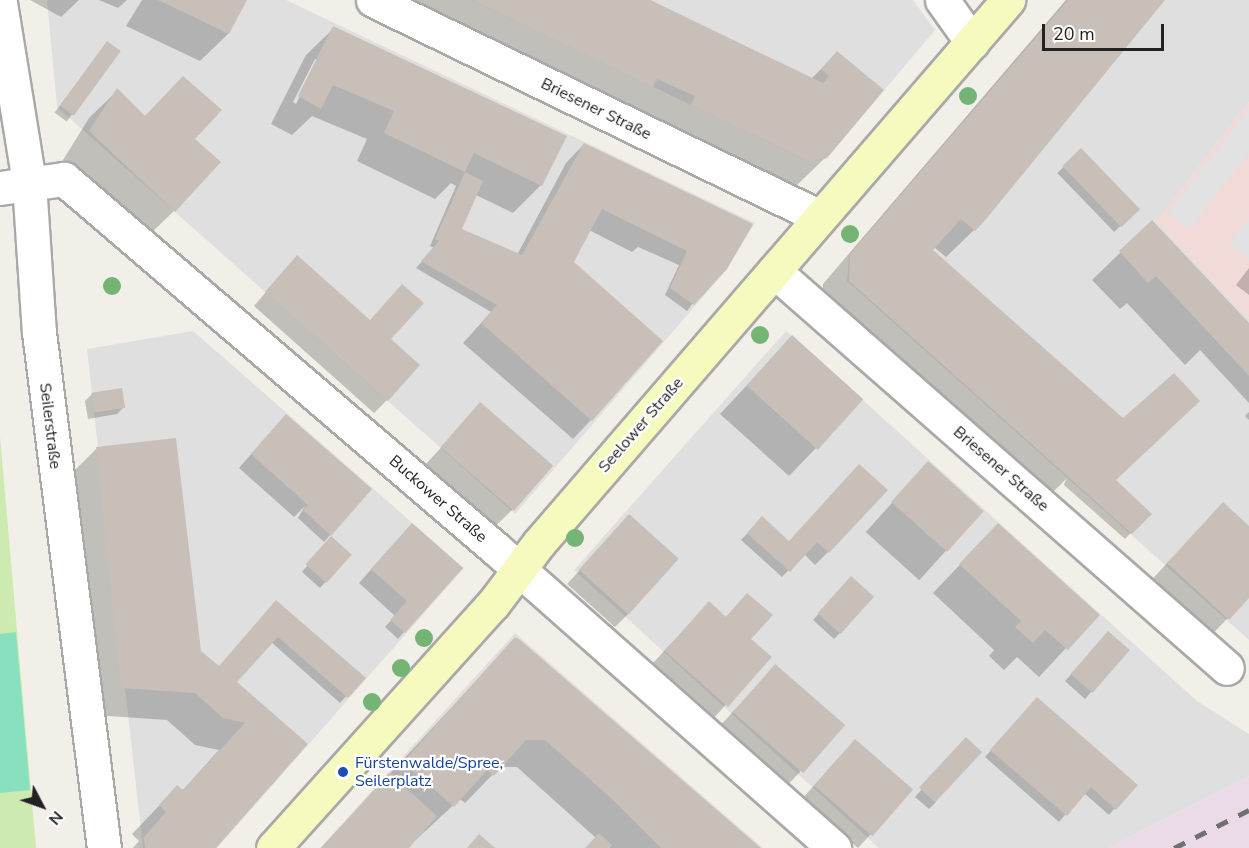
<!DOCTYPE html>
<html>
<head>
<meta charset="utf-8">
<style>
	body { margin:0 }
	#map { position:relative; width:1249px; height:848px; overflow:hidden; background:#f2efe9; font-family:"Nunito Sans",sans-serif }
	div>[style] { position:absolute }
	[style*='--x'] { left:calc(var(--x)*1px); top:calc(var(--y)*1px); width:calc(var(--w)*1px); rotate:calc(var(--a)*1deg) }
	.residential>* { inset:0; background:#e0dfdf }
	.commercial>* { inset:0; background:#f2dad9 }
	.industrial>* { inset:0; background:#ebdbe8 }
	.grass>* { inset:0; background:#cdebb0 }
	.pitch>* { inset:0; background:#88e0be }
	.parking>* { inset:0; background:#e2e2e2 }
	.shadow>* { inset:0; background:#0003; transform-origin:0 0 }
	.building>* { inset:0; background:#c7bfb8; transform-origin:0 0 }
	.roads { filter:drop-shadow(2px 0 #a9a9a9) drop-shadow(-2px 0 #a9a9a9) drop-shadow(0 2px #a9a9a9) drop-shadow(0 -2px #a9a9a9) }
	.street>* { height:33px; margin:-16.5px; padding:0 16.5px; transform-origin:16.5px; border-radius:16.5px; background:#fff }
	.secondary>* { height:33px; margin:-16.5px; padding:0 16.5px; transform-origin:16.5px; border-radius:16.5px; background:#f7fabf }
	.rail>* { height:4.5px; margin-top:-2.25px; transform-origin:0; background:repeating-linear-gradient(90deg,#707070 0 12px,transparent 0 24px) }
	.trees>* { width:18px; height:18px; margin:-9px; border-radius:50%; background:#74b475 }
	.dots>* { width:16px; height:16px; translate:-50% -50%; box-sizing:border-box; border:3px solid #fff; border-radius:50% }
	span { translate:-50% -50%; white-space:nowrap; text-align:center; line-height:1.15; -webkit-text-stroke:4.5px #fff; paint-order:stroke }
	.street-label { font-size:16px; color:#222 }
	.transit-label { font-size:16px; color:#164399 }
	.left { translate:0 -50%; text-align:left }
	.north { position:absolute; left:12px; top:776px; width:60px; height:60px; -webkit-text-stroke:4px #fff; paint-order:stroke; rotate:131deg; font-size:16px; font-weight:700; line-height:24px; text-align:center; color:#222 }
	.north::after { content:''; display:block; margin:auto; width:21px; height:27px; background:#222; clip-path:polygon(50% 0,100% 100%,50% 72%,0 100%) }
	.scale { position:absolute; left:1042px; top:24px; width:122px; height:27px; box-sizing:border-box; border:3px solid #222; border-top:0; padding-left:8px; font-size:18px; line-height:21px; white-space:nowrap; color:#222; -webkit-text-stroke:4px #fff; paint-order:stroke }
</style>
</head>
<body>
<div id="map">
	<div class="residential">
		<i style="clip-path:polygon(47px 0,286px 0,755px 223px,727px 269px,515px 514px,57px 107px)"></i>
		<i style="clip-path:polygon(472px 0,913px 0,935px 30px,827px 158px,810px 162px)"></i>
		<i style="clip-path:polygon(1066px 0,1249px 0,1249px 102px,1157px 221px,1249px 319px,1249px 640px,847px 281px,849px 254px)"></i>
		<i style="clip-path:polygon(193px 331px,464px 568px,217px 848px,143px 848px,87px 349px)"></i>
		<i style="clip-path:polygon(786px 331px,1197px 701px,1249px 734px,1249px 776px,1109px 848px,879px 848px,574px 570px)"></i>
		<i style="clip-path:polygon(515px 633px,763px 848px,320px 848px)"></i>
	</div>
	<div class="commercial">
		<i style="clip-path:polygon(1249px 102px,1249px 319px,1157px 221px)"></i>
	</div>
	<div class="industrial">
		<i style="clip-path:polygon(1249px 776px,1249px 848px,1109px 848px)"></i>
	</div>
	<div class="grass">
		<i style="clip-path:polygon(0 436px,36px 848px,0 848px)"></i>
	</div>
	<div class="pitch">
		<i style="clip-path:polygon(16px 632px,30px 790px,0 793px,0 634px)"></i>
	</div>
	<div class="parking">
		<i style="clip-path:polygon(1249px 109px,1249px 153px,1189px 230px,1168px 213px)"></i>
		<i style="clip-path:polygon(1249px 218px,1249px 260px,1229px 244px)"></i>
	</div>
	<div class="shadow">
		<i style="clip-path:polygon(30px 0,79px 0,61px 17px)"></i>
		<i style="clip-path:polygon(99px 0,127px 0,118px 8px)"></i>
		<i style="clip-path:polygon(142px 0,245px 0,228px 34px,200px 61px,126px 26px)"></i>
		<i style="clip-path:polygon(387px 0,650px 0,811px 79px,837px 53px,826px 157px,797px 185px,781px 189px,664px 133px,668px 124px)"></i>
		<i style="clip-path:polygon(1066px 0,1164px 0,974px 230px,946px 257px,934px 247px,931px 250px,1114px 480px,1149px 514px,1125px 539px,1064px 485px,1066px 479px,1046px 499px,822px 309px,823px 284px)"></i>
		<i style="clip-path:polygon(evenodd,334px 28px,541px 185px,513px 213px,476px 195px,460px 229px,517px 255px,566px 163px,584px 144px,751px 225px,687px 311px,665px 295px,679px 265px,638px 247px,632px 252px,589px 230px,572px 262px,591px 420px,573px 439px,463px 343px,491px 312px,416px 268px,434px 248px,430px 246px,456px 186px,451px 183px,435px 199px,357px 161px,367px 139px,312px 116px,292px 135px,271px 124px,306px 55px,334px 28px,315px 59px,318px 59px,296px 104px,293px 102px,315px 59px)"></i>
		<i style="left:107px;top:43px;width:15px;height:87px;rotate:37deg"></i>
		<i style="clip-path:polygon(183px 78px,193px 139px,174px 211px,146px 238px,63px 160px,89px 118px,117px 91px,144px 117px)"></i>
		<i style="left:1081px;top:150px;width:82px;height:33px;rotate:46deg"></i>
		<i style="clip-path:polygon(1152px 222px,1249px 325px,1249px 403px,1200px 350px,1185px 365px,1127px 303px,1120px 309px,1092px 280px)"></i>
		<i style="clip-path:polygon(1249px 268px,1249px 295px,1236px 285px)"></i>
		<i style="clip-path:polygon(285px 270px,389px 339px,387px 400px,374px 413px,254px 306px)"></i>
		<i style="clip-path:polygon(792px 337px,816px 448px,789px 476px,720px 414px)"></i>
		<i style="clip-path:polygon(92px 394px,123px 408px,117px 414px,88px 419px,85px 401px)"></i>
		<i style="clip-path:polygon(480px 405px,513px 509px,485px 536px,415px 476px)"></i>
		<i style="clip-path:polygon(1249px 412px,1249px 420px,1245px 416px)"></i>
		<i style="clip-path:polygon(273px 429px,370px 489px,324px 542px,298px 518px,305px 506px,294px 517px,239px 468px)"></i>
		<i style="clip-path:polygon(96px 449px,199px 652px,218px 668px,270px 608px,363px 678px,340px 703px,271px 642px,235px 682px,306px 744px,214px 848px,133px 848px,139px 841px,132px 834px,177px 787px,182px 791px,219px 750px,195px 745px,167px 720px,94px 715px,68px 477px)"></i>
		<i style="left:928px;top:463px;width:72px;height:93px;rotate:42deg"></i>
		<i style="clip-path:polygon(846px 479px,828px 552px,815px 565px,804px 554px,782px 577px,741px 540px,762px 518px,789px 542px)"></i>
		<i style="clip-path:polygon(1223px 504px,1249px 528px,1249px 596px,1200px 647px,1140px 592px)"></i>
		<i style="clip-path:polygon(617px 530px,628px 614px,615px 627px,567px 584px)"></i>
		<i style="clip-path:polygon(399px 538px,460px 568px,398px 639px,385px 627px,395px 616px,359px 583px)"></i>
		<i style="clip-path:polygon(325px 545px,350px 555px,320px 588px,302px 572px)"></i>
		<i style="clip-path:polygon(971px 553px,1097px 615px,1039px 677px,1017px 657px,1004px 670px,989px 656px,994px 650px,933px 593px)"></i>
		<i style="clip-path:polygon(845px 585px,840px 633px,834px 639px,813px 620px)"></i>
		<i style="clip-path:polygon(747px 595px,749px 639px,770px 657px,699px 734px,638px 679px,709px 603px,725px 618px)"></i>
		<i style="clip-path:polygon(515px 639px,758px 848px,586px 848px,596px 838px,517px 767px,500px 767px,465px 803px,460px 799px,407px 848px,321px 848px)"></i>
		<i style="clip-path:polygon(1102px 640px,1128px 650px,1085px 699px,1065px 681px)"></i>
		<i style="clip-path:polygon(775px 666px,800px 772px,773px 800px,706px 741px)"></i>
		<i style="clip-path:polygon(1031px 705px,1115px 808px,1109px 815px,1084px 793px,1059px 822px,985px 757px)"></i>
		<i style="clip-path:polygon(960px 746px,935px 803px,929px 809px,915px 797px)"></i>
		<i style="clip-path:polygon(842px 754px,911px 790px,858px 848px,802px 799px)"></i>
	</div>
	<div class="building">
		<i style="clip-path:polygon(158px 0,247px 0,229px 34px)"></i>
		<i style="clip-path:polygon(472px 0,650px 0,823px 83px,829px 76px,821px 69px,837px 51px,884px 90px,827px 158px,810px 162px,691px 105px,695px 96px,657px 79px,653px 87px)"></i>
		<i style="clip-path:polygon(1068px 0,1165px 0,987px 218px,975px 231px,961px 219px,933px 250px,1123px 418px,1174px 373px,1200px 401px,1116px 480px,1152px 514px,1132px 534px,849px 281px,850px 254px)"></i>
		<i style="clip-path:polygon(333px 26px,567px 136px,542px 186px,474px 153px,465px 172px,384px 133px,394px 111px,333px 85px,321px 109px,298px 96px)"></i>
		<i style="left:107px;top:41px;width:17px;height:80px;rotate:36deg"></i>
		<i style="clip-path:polygon(183px 76px,222px 110px,195px 139px,221px 162px,175px 212px,89px 131px,117px 88px,145px 116px)"></i>
		<i style="clip-path:polygon(584px 143px,753px 224px,727px 269px,694px 305px,670px 288px,687px 251px,602px 209px,574px 262px,663px 341px,592px 421px,481px 323px,497px 305px,421px 261px,439px 241px,435px 239px,465px 172px,483px 181px,462px 229px,522px 255px)"></i>
		<i style="left:1081px;top:148px;width:85px;height:26px;rotate:46deg"></i>
		<i style="clip-path:polygon(1152px 220px,1249px 323px,1249px 376px,1156px 276px,1148px 283px,1119px 251px)"></i>
		<i style="clip-path:polygon(297px 255px,370px 320px,402px 284px,424px 303px,391px 339px,420px 365px,388px 401px,265px 292px)"></i>
		<i style="left:792px;top:335px;width:96px;height:68px;rotate:42deg"></i>
		<i style="left:122px;top:388px;width:20px;height:31px;rotate:81deg"></i>
		<i style="left:480px;top:402px;width:97px;height:60px;rotate:41deg"></i>
		<i style="clip-path:polygon(286px 414px,372px 489px,331px 536px,303px 510px,308px 505px,251px 454px)"></i>
		<i style="clip-path:polygon(176px 438px,201px 651px,219px 666px,276px 600px,366px 678px,348px 698px,278px 637px,237px 682px,308px 744px,216px 848px,145px 848px,144px 837px,166px 812px,159px 805px,177px 785px,183px 790px,245px 723px,223px 718px,195px 693px,121px 688px,96px 447px)"></i>
		<i style="left:928px;top:461px;width:75px;height:55px;rotate:42deg"></i>
		<i style="clip-path:polygon(859px 464px,888px 490px,829px 553px,817px 542px,790px 572px,747px 533px,762px 516px,789px 541px)"></i>
		<i style="clip-path:polygon(1223px 502px,1249px 526px,1249px 598px,1229px 620px,1167px 563px)"></i>
		<i style="left:629px;top:514px;width:67px;height:75px;rotate:42deg"></i>
		<i style="clip-path:polygon(412px 523px,463px 568px,405px 633px,390px 620px,407px 601px,371px 569px)"></i>
		<i style="clip-path:polygon(998px 523px,1100px 615px,1068px 650px,1045px 630px,1033px 643px,1015px 627px,1021px 621px,959px 564px)"></i>
		<i style="left:331px;top:536px;width:28px;height:38px;rotate:42deg"></i>
		<i style="left:851px;top:576px;width:31px;height:50px;rotate:42deg"></i>
		<i style="clip-path:polygon(747px 593px,773px 615px,751px 639px,772px 657px,728px 707px,665px 651px,709px 601px,726px 617px)"></i>
		<i style="left:1108px;top:631px;width:29px;height:57px;rotate:41deg"></i>
		<i style="clip-path:polygon(515px 637px,519px 639px,761px 848px,661px 848px,612px 799px,545px 740px,526px 740px,494px 776px,487px 770px,454px 807px,403px 762px)"></i>
		<i style="left:775px;top:664px;width:93px;height:64px;rotate:41deg"></i>
		<i style="clip-path:polygon(1037px 697px,1138px 785px,1116px 810px,1091px 787px,1067px 816px,990px 750px)"></i>
		<i style="left:966px;top:737px;width:22px;height:69px;rotate:43deg"></i>
		<i style="left:855px;top:739px;width:77px;height:62px;rotate:41deg"></i>
		<i style="clip-path:polygon(389px 773px,437px 816px,409px 848px,322px 848px)"></i>
		<i style="clip-path:polygon(599px 833px,612px 845px,609px 848px,585px 848px)"></i>
		<i style="clip-path:polygon(479px 834px,495px 848px,467px 848px)"></i>
	</div>
	<div class="roads">
		<div class="street">
			<i style="--x:373;--y:0;--w:496;--a:25.9"></i>
			<i style="--x:942;--y:0;--w:52;--a:54.5"></i>
			<i style="--x:0;--y:3;--w:182;--a:80.8"></i>
			<i style="--x:29;--y:183;--w:149;--a:86.2"></i>
			<i style="--x:39;--y:332;--w:520;--a:82.82"></i>
			<i style="--x:0;--y:188;--w:65;--a:-8"></i>
			<i style="--x:64;--y:179;--w:567;--a:40.57"></i>
			<i style="--x:495;--y:548;--w:453;--a:41.5"></i>
			<i style="--x:774;--y:271;--w:602;--a:41.23"></i>
		</div>
		<div class="secondary">
			<i style="--x:273;--y:848;--w:329;--a:-48"></i>
			<i style="--x:493;--y:604;--w:76;--a:-53"></i>
			<i style="--x:539;--y:543;--w:718;--a:-49.18"></i>
		</div>
	</div>
	<div class="rail">
		<i style="--x:1174;--y:848;--w:84;--a:-26.9"></i>
	</div>
	<div class="trees">
		<i style="left:968px;top:96px"></i>
		<i style="left:850px;top:234px"></i>
		<i style="left:112px;top:286px"></i>
		<i style="left:760px;top:335px"></i>
		<i style="left:575px;top:538px"></i>
		<i style="left:424px;top:638px"></i>
		<i style="left:401px;top:668px"></i>
		<i style="left:372px;top:702px"></i>
	</div>
	<div class="dots">
		<i style="left:343px;top:772px;background:#1a4fb4"></i>
	</div>
	<div class="street-label">
		<span style="left:596px;top:109px;rotate:26deg">Briesener Straße</span>
		<span style="left:641px;top:425px;rotate:-49deg">Seelower Straße</span>
		<span style="left:50px;top:426px;rotate:83deg">Seilerstraße</span>
		<span style="left:1001px;top:469px;rotate:41deg">Briesener Straße</span>
		<span style="left:438px;top:499px;rotate:41deg">Buckower Straße</span>
	</div>
	<div class="transit-label">
		<span class="left" style="left:355px;top:772px">Fürstenwalde/Spree,<br>Seilerplatz</span>
	</div>
	<div class="north">N</div>
	<div class="scale">20 m</div>
</div>
</body>
</html>
